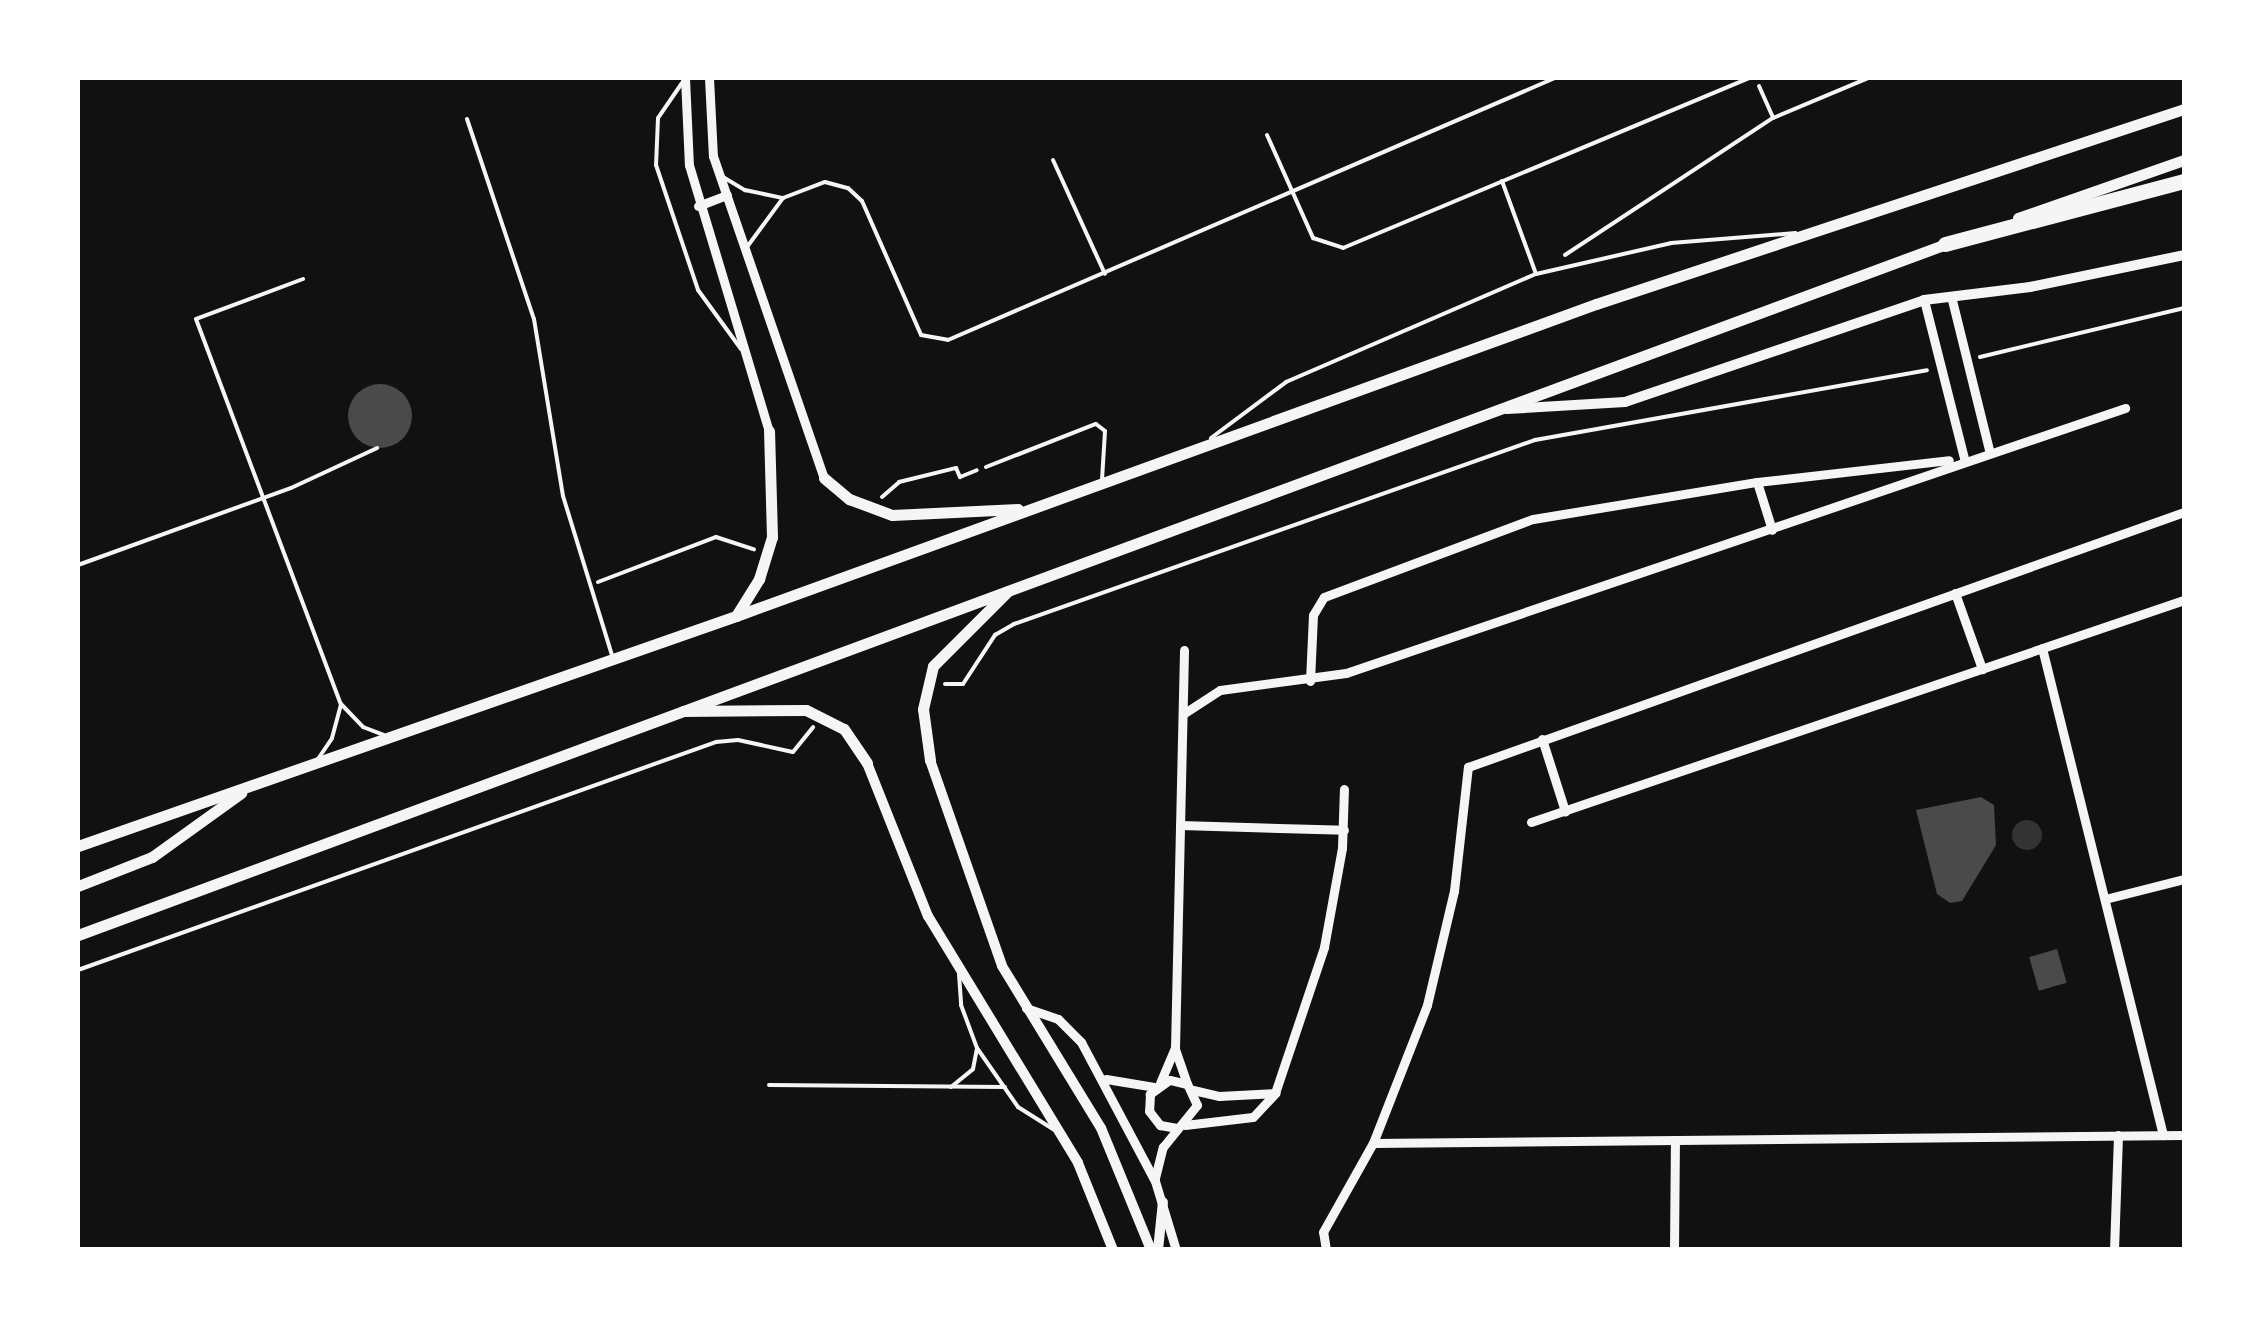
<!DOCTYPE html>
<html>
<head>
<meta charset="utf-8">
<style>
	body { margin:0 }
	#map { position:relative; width:2262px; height:1327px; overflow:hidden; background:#111; font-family:"Sofia Sans Condensed",sans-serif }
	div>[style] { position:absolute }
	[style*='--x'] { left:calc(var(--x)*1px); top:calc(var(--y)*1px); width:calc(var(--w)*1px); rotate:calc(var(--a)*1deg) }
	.water>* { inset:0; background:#333 }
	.round { border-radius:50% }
	.building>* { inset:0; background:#4a4a4a; transform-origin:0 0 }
	.path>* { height:4px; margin:-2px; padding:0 2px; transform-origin:2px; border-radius:2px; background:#f5f5f5 }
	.service>* { height:4px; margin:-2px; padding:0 2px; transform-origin:2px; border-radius:2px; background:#f5f5f5 }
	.minor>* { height:9px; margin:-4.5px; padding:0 4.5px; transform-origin:4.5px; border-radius:4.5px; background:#f5f5f5 }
	.tertiary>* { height:10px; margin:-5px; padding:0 5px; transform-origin:5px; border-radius:5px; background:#f5f5f5 }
	.secondary>* { height:11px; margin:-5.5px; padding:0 5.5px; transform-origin:5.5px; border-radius:5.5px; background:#f5f5f5 }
	.motorway>* { height:15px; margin:-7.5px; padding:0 7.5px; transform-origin:7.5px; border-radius:7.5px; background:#f5f5f5 }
	span { translate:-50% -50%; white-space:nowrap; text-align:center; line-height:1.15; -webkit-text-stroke:9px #fff; paint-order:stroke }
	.frame { position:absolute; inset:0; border:80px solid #fff; pointer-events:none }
</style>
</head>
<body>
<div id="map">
	<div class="water">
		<i class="round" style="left:2012px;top:820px;width:30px;height:30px"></i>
	</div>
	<div class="building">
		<i class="round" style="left:348px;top:384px;width:64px;height:64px"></i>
		<i style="clip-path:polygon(1981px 797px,1994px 805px,1996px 845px,1962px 901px,1950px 903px,1937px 894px,1916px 810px)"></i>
		<i style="left:2057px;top:949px;width:35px;height:29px;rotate:74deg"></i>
	</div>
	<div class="path">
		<i style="--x:1759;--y:86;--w:35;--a:66"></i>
		<i style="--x:1565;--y:255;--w:249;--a:-33.4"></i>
		<i style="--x:1773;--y:118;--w:103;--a:-22.8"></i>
		<i style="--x:1980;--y:357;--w:210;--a:-13.5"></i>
		<i style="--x:882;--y:497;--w:23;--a:-41"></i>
		<i style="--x:899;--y:482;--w:59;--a:-13.8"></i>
		<i style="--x:956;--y:468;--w:10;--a:66"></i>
		<i style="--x:960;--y:477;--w:18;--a:-22"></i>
		<i style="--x:598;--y:582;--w:126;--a:-20.9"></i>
		<i style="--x:716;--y:537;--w:40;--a:18"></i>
		<i style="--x:945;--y:684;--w:18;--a:0"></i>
		<i style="--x:963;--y:684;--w:59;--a:-56.9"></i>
		<i style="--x:995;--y:635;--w:22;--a:-30"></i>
		<i style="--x:1014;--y:624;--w:553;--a:-19.45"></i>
		<i style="--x:1535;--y:440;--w:398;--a:-10.1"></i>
		<i style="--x:78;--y:970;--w:678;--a:-19.67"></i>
		<i style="--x:716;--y:742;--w:22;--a:-5"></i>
		<i style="--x:738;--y:740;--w:56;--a:12.3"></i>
		<i style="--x:793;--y:752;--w:32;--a:-51"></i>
	</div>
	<div class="service">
		<i style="--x:682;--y:83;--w:42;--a:124.4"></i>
		<i style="--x:658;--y:118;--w:47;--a:92.4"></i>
		<i style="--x:656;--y:165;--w:132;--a:71.4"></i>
		<i style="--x:698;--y:290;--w:73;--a:53.9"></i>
		<i style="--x:467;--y:119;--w:211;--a:71.5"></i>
		<i style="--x:534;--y:319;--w:179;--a:80.7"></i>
		<i style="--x:563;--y:496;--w:166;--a:72.9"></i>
		<i style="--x:1267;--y:135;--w:113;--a:65.9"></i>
		<i style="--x:1313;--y:238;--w:32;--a:18"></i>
		<i style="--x:1343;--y:248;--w:440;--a:-22.7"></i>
		<i style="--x:1053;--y:160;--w:125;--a:65.5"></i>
		<i style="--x:723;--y:177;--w:26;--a:31"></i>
		<i style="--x:745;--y:190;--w:39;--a:12"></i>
		<i style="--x:1502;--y:181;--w:99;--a:69.9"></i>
		<i style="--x:747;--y:247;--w:61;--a:-53.7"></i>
		<i style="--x:783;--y:198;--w:45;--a:-20.9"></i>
		<i style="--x:825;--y:182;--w:24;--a:15"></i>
		<i style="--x:848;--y:188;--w:19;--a:43"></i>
		<i style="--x:862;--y:201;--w:146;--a:66.2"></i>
		<i style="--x:921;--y:335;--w:27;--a:10"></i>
		<i style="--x:948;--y:340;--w:661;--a:-23.35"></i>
		<i style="--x:303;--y:279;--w:114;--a:159.5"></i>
		<i style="--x:196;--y:319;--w:411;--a:69.4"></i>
		<i style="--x:341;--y:704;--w:32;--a:46"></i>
		<i style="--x:363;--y:727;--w:22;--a:21"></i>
		<i style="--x:1211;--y:438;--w:94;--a:-36.7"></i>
		<i style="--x:1286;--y:382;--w:272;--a:-23.4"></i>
		<i style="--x:1536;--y:274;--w:139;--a:-12.9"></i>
		<i style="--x:1671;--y:243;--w:125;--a:-4.6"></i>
		<i style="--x:986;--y:467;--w:118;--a:-21.4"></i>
		<i style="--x:1096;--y:424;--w:11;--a:38"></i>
		<i style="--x:1105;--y:431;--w:49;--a:93.5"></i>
		<i style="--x:78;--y:565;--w:226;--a:-19.9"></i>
		<i style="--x:291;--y:488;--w:95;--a:-24.9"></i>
		<i style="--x:318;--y:759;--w:25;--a:-56"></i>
		<i style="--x:332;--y:738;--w:35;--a:-75"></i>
		<i style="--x:959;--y:974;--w:31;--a:86"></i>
		<i style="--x:961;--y:1005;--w:46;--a:69.6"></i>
		<i style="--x:977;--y:1048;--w:72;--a:55.2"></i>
		<i style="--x:1018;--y:1107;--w:45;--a:32.3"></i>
		<i style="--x:769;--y:1085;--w:236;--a:0.5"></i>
		<i style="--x:951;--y:1087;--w:28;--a:-39"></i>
		<i style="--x:973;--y:1069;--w:21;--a:-79"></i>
	</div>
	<div class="minor">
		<i style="--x:685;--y:78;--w:87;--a:87.4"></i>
		<i style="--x:689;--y:165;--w:278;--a:73.3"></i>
		<i style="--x:709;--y:78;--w:78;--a:87.1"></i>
		<i style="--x:713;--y:156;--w:341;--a:71"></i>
		<i style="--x:698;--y:206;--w:31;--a:-21"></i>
		<i style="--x:1951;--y:296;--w:159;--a:76.1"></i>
		<i style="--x:1924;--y:300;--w:163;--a:75.8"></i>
		<i style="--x:1757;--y:482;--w:50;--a:72.6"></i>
		<i style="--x:1955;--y:593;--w:81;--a:70.4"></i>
		<i style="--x:2042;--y:648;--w:502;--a:76.05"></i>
		<i style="--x:1310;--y:681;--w:66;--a:-87.4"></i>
		<i style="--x:1313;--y:615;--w:21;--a:-59"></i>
		<i style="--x:1324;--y:597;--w:223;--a:-20.5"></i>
		<i style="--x:1533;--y:519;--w:227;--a:-9.4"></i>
		<i style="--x:1757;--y:482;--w:193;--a:-6.5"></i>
		<i style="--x:1183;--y:714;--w:44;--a:-33"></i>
		<i style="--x:1220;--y:690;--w:127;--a:-7.7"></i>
		<i style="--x:1346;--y:673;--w:823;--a:-18.79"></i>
		<i style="--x:1542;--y:739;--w:76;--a:72.3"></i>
		<i style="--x:1531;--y:822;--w:690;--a:-18.78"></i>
		<i style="--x:1180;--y:825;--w:164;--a:1.7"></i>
		<i style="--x:2105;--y:899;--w:81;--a:-14.2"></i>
		<i style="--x:1026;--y:1008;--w:34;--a:19"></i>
		<i style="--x:1058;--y:1019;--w:33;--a:45"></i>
		<i style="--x:1081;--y:1042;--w:157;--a:62"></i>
		<i style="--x:1155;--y:1181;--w:72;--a:73.1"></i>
		<i style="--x:1175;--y:1049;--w:37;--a:71"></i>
		<i style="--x:1106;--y:1079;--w:50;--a:9.3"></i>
		<i style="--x:1160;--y:1083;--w:38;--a:-67"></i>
		<i style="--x:1175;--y:1048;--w:398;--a:-88.7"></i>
		<i style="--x:1193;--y:1090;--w:27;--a:13"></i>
		<i style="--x:1219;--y:1096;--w:56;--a:-3.1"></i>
		<i style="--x:1185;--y:1125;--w:68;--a:-6.7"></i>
		<i style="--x:1253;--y:1117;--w:33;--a:-47"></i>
		<i style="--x:1275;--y:1093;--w:154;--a:-71.4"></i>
		<i style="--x:1324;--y:947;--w:101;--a:-79.7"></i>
		<i style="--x:1342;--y:848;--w:59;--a:-88.1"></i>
		<i style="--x:1373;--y:1143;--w:811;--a:-0.57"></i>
		<i style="--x:1155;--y:1178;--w:32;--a:-76"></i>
		<i style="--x:1163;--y:1147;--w:54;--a:-51"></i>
		<i style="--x:1197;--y:1105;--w:23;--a:-115"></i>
		<i style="--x:1187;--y:1084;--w:18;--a:-167"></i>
		<i style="--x:1169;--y:1080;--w:24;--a:144"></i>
		<i style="--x:1150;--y:1094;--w:17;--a:93"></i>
		<i style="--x:1149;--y:1111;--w:18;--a:52"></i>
		<i style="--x:1160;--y:1125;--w:17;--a:10"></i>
		<i style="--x:1326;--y:1250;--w:18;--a:-99"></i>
		<i style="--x:1323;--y:1232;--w:102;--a:-60.7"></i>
		<i style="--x:1373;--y:1143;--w:148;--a:-68.6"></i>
		<i style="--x:1427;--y:1005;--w:117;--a:-76.7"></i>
		<i style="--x:1454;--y:891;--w:125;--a:-83.6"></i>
		<i style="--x:1468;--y:767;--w:760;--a:-19.6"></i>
		<i style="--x:1674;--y:1250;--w:110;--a:-89.5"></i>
		<i style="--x:2114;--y:1250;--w:115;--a:-88"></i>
	</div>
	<div class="tertiary">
		<i style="--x:1507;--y:409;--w:118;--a:-3.4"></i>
		<i style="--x:1625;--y:402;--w:316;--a:-18.8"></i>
		<i style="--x:1924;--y:300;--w:107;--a:-7"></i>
		<i style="--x:2030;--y:287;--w:157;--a:-11.7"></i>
		<i style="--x:930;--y:760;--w:218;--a:70.7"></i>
		<i style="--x:1002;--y:966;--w:190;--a:58.6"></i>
		<i style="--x:1101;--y:1128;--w:132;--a:67.7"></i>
		<i style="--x:867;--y:763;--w:165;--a:68.3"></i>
		<i style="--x:928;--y:916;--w:289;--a:58.7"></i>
		<i style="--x:1078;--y:1163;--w:94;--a:68.1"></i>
		<i style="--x:1158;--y:1250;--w:48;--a:-84.1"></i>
	</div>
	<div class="secondary">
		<i style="--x:2018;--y:218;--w:176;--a:-19.3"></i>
		<i style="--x:824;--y:478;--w:33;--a:40"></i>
		<i style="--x:849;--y:499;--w:46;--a:20.4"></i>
		<i style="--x:892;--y:515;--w:126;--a:-2.7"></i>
		<i style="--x:736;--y:616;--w:44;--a:-58.1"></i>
		<i style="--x:759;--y:579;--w:44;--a:-72.8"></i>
		<i style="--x:772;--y:537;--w:106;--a:-91.6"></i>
		<i style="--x:683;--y:711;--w:123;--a:-0.5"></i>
		<i style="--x:806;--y:710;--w:42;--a:26.6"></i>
		<i style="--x:844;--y:729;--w:41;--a:55.9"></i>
		<i style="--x:930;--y:760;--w:51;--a:-97.8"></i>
		<i style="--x:923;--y:709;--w:44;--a:-76.9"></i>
		<i style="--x:933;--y:666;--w:106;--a:-45"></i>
		<i style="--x:78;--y:846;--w:697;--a:-19.27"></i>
		<i style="--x:736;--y:616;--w:915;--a:-19.94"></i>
		<i style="--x:1596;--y:304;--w:619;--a:-18.35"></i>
		<i style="--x:78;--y:886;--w:79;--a:-21.4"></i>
		<i style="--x:152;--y:857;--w:110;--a:-35.7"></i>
		<i style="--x:78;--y:935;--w:1995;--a:-20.3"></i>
	</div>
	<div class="motorway">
		<i style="--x:1945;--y:244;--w:247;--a:-14.8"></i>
	</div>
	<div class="frame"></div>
</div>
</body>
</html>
